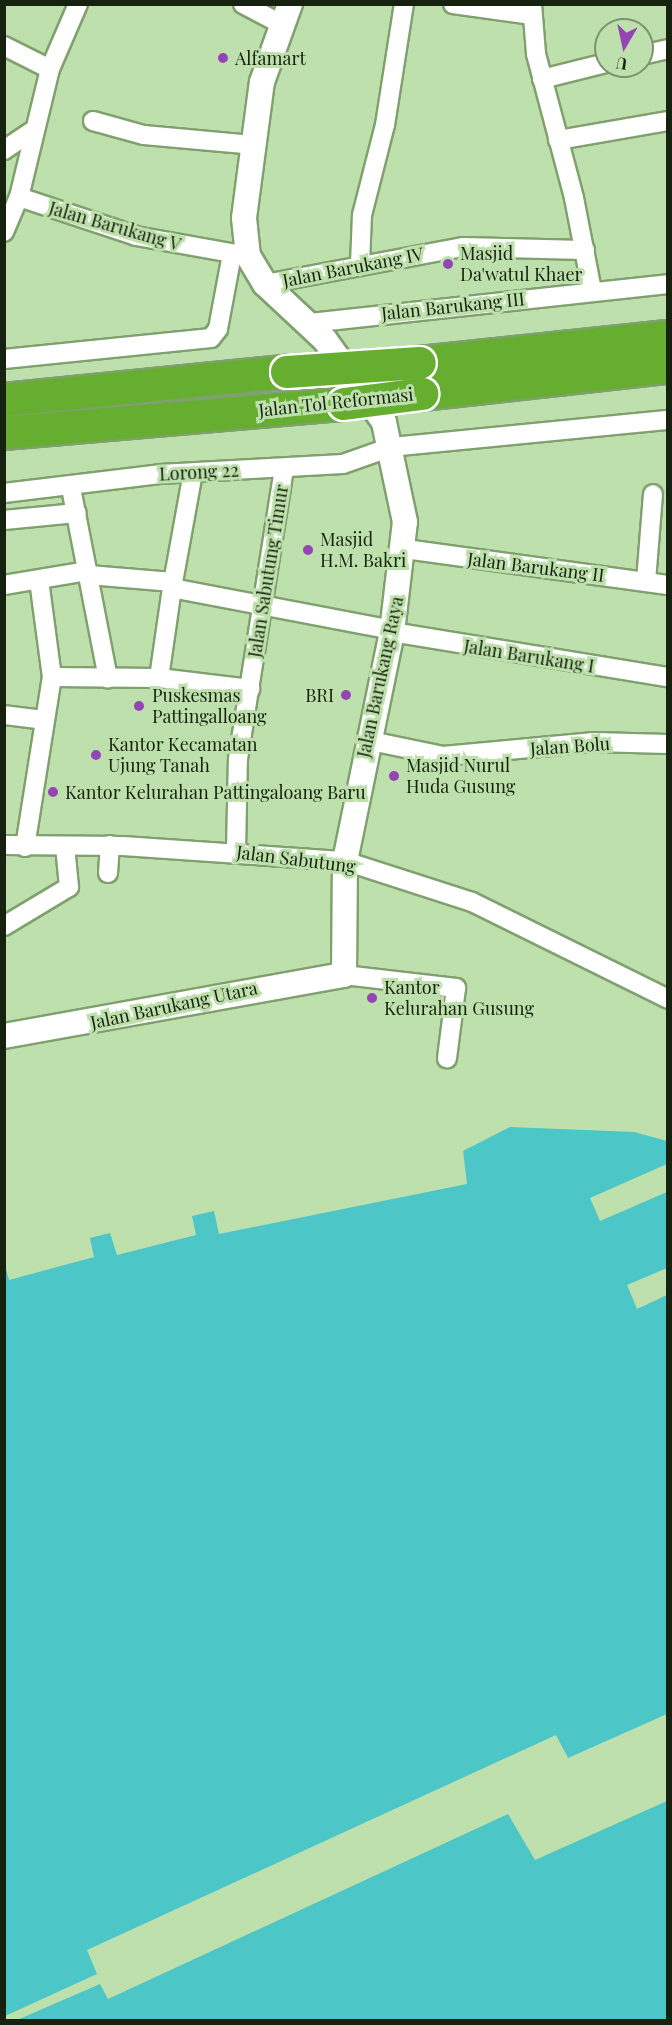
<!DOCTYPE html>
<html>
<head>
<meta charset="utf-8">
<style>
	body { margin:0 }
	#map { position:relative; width:672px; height:2025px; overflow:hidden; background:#bee0ac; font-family:"Playfair Display",serif }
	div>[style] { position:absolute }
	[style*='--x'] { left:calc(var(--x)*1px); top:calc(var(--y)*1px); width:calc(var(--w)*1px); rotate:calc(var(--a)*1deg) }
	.water>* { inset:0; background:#4cc6c6 }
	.pier>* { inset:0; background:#bee0ac }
	.roads { filter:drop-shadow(2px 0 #80a06f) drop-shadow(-2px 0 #80a06f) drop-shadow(0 2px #80a06f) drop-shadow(0 -2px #80a06f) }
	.street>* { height:18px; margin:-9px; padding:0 9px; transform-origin:9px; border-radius:9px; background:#fff }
	.secondary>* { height:24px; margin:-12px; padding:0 12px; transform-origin:12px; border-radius:12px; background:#fff }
	.highway>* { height:32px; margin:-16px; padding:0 16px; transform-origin:16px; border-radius:16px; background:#65ae2f }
	.bridges { filter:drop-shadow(2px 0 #fff) drop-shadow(-2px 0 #fff) drop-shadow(0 2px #fff) drop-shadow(0 -2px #fff) }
	.highway-bridge>* { height:32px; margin:-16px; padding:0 16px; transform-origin:16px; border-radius:16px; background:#65ae2f }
	.dots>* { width:16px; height:16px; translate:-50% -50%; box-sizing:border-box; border:3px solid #bee0ac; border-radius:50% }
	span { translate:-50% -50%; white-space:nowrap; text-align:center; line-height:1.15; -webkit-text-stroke:6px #bee0ac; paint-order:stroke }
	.poi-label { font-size:18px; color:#16220f }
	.left { translate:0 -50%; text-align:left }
	.right { translate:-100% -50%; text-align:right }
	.street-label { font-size:18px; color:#16220f }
	.frame { position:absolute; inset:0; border:6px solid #16220f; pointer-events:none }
	.north { position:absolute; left:594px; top:18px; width:60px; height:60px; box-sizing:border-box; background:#bee0ac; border:2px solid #7b946d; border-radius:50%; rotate:189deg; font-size:16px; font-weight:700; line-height:24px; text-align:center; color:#16220f }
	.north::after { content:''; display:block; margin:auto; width:21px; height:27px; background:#9444b4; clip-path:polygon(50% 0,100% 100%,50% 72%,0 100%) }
</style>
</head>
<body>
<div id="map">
	<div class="water">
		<i style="clip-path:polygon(510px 1127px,634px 1132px,667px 1141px,667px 1714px,568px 1758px,556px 1735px,87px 1950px,97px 1974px,5px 2016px,4px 1261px,9px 1280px,94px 1257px,90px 1238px,110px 1233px,117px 1255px,196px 1235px,192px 1216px,214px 1211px,219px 1234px,467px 1184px,463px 1151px)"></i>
		<i style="clip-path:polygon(667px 1801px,667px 2020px,17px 2020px,100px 1984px,108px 1999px,508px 1814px,535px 1860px)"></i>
	</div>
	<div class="pier">
		<i style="clip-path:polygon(667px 1164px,667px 1192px,600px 1221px,590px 1198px)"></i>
		<i style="clip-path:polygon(667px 1268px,667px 1295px,637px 1309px,627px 1285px)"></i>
	</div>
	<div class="roads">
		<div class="street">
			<i style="--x:78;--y:4;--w:71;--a:113.3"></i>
			<i style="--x:50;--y:69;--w:132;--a:103.6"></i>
			<i style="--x:19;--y:197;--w:123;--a:18.4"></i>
			<i style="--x:136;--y:236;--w:114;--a:10.1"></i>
			<i style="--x:243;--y:4;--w:43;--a:27.8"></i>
			<i style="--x:453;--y:4;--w:80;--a:7.9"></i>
			<i style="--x:532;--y:4;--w:50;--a:85.4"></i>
			<i style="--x:536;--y:54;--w:149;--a:75.2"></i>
			<i style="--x:574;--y:198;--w:95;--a:79"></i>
			<i style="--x:4;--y:46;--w:51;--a:26.6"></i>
			<i style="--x:642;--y:55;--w:27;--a:-13"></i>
			<i style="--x:542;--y:79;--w:66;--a:-14"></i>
			<i style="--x:93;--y:121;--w:53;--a:15.4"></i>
			<i style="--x:144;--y:135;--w:109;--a:5.2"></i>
			<i style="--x:558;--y:140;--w:112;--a:-9.8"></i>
			<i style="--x:4;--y:150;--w:32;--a:-34"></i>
			<i style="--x:4;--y:232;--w:38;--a:-67"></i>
			<i style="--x:360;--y:264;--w:49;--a:-87.7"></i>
			<i style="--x:362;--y:215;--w:93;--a:-75.7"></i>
			<i style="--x:385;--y:125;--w:122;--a:-81.1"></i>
			<i style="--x:265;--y:284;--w:201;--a:-10.6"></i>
			<i style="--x:463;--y:247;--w:122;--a:1.4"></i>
			<i style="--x:310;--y:323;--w:360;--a:-6.2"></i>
			<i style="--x:4;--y:359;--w:208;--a:-5.8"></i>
			<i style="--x:211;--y:338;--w:11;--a:-52"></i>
			<i style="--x:218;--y:329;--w:76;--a:-79.4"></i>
			<i style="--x:71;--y:488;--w:194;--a:79"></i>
			<i style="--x:4;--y:493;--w:157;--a:-6.9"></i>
			<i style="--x:160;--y:474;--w:183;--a:-3.1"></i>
			<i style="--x:343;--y:464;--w:51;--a:-19.5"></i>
			<i style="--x:391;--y:447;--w:278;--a:-5.6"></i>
			<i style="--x:4;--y:520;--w:73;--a:-5.5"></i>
			<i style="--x:405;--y:549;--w:265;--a:7.8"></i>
			<i style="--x:89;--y:575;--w:84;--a:4.8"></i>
			<i style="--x:39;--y:580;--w:98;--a:82.4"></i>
			<i style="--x:646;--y:581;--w:87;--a:-85.4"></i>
			<i style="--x:4;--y:585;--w:85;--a:-9.5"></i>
			<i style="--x:172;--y:588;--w:117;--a:-79.7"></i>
			<i style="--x:392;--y:632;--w:280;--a:9.3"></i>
			<i style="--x:159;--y:678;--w:91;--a:-81.8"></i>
			<i style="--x:172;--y:588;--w:224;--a:10.8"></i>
			<i style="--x:4;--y:715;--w:41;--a:7"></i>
			<i style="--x:366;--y:740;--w:79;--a:11.7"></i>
			<i style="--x:443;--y:756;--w:152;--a:-5.3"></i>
			<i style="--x:594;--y:742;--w:74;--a:1.5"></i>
			<i style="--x:4;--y:845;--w:119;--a:0.5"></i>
			<i style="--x:123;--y:846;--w:223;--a:3.9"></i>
			<i style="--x:345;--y:861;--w:133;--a:17.9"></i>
			<i style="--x:472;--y:902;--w:219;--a:26.3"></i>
			<i style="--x:25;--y:847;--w:172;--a:-81"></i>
			<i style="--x:52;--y:677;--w:107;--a:0.5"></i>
			<i style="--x:159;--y:678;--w:92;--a:6.9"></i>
			<i style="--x:236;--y:851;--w:92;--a:-88.8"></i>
			<i style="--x:238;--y:759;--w:294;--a:-81"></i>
			<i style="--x:108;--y:873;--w:28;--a:-86"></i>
			<i style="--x:4;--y:926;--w:76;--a:-31"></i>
			<i style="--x:69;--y:887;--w:41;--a:-95.6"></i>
			<i style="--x:344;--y:975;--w:113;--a:6.6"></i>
			<i style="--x:456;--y:988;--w:71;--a:97.3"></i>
		</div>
		<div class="secondary">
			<i style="--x:4;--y:1036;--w:345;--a:-10.2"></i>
			<i style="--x:344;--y:975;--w:114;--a:-89.5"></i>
			<i style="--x:345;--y:861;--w:234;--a:-78.4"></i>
			<i style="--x:392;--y:632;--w:111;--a:-83.3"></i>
			<i style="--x:405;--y:522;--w:102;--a:-101.9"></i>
			<i style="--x:384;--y:422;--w:101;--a:-125.7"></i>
			<i style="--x:325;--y:340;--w:82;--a:-137"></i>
			<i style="--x:265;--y:284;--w:33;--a:-121"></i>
			<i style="--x:248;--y:256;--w:38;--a:-96"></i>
			<i style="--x:244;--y:218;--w:137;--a:-82.5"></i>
			<i style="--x:262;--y:82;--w:83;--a:-70.3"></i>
		</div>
		<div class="highway">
			<i style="--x:420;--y:363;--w:249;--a:-6"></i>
			<i style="--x:422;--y:394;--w:247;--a:-6.3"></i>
			<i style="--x:4;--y:400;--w:284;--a:-5.7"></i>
			<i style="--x:4;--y:433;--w:341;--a:-4.9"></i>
		</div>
	</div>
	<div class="bridges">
		<div class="highway-bridge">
			<i style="--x:287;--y:372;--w:133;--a:-3.9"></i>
			<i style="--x:344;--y:404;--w:79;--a:-7.3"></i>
		</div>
	</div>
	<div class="dots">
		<i style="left:223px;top:58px;background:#9444b4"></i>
		<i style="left:448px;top:264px;background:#9444b4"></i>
		<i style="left:308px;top:550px;background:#9444b4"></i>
		<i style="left:346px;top:695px;background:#9444b4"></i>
		<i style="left:139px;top:706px;background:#9444b4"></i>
		<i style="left:96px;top:755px;background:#9444b4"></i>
		<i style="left:394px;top:776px;background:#9444b4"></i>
		<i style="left:53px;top:792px;background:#9444b4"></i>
		<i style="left:372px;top:998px;background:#9444b4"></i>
	</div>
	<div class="poi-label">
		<span class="left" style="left:235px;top:58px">Alfamart</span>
		<span class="left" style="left:460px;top:264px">Masjid<br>Da'watul Khaer</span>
		<span class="left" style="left:320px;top:550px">Masjid<br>H.M. Bakri</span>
		<span class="right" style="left:334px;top:695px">BRI</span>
		<span class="left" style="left:152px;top:706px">Puskesmas<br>Pattingalloang</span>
		<span class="left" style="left:108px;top:755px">Kantor Kecamatan<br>Ujung Tanah</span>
		<span class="left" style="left:406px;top:776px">Masjid Nurul<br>Huda Gusung</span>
		<span class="left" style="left:65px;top:792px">Kantor Kelurahan Pattingaloang Baru</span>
		<span class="left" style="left:384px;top:998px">Kantor<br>Kelurahan Gusung</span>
	</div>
	<div class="street-label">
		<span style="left:115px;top:226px;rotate:16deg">Jalan Barukang V</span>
		<span style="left:353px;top:267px;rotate:-11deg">Jalan Barukang IV</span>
		<span style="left:453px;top:306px;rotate:-6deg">Jalan Barukang III</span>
		<span style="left:336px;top:402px;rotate:-6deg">Jalan Tol Reformasi</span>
		<span style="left:199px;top:472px;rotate:-3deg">Lorong 22</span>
		<span style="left:536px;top:567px;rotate:7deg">Jalan Barukang II</span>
		<span style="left:268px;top:571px;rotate:-81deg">Jalan Sabutung Timur</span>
		<span style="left:529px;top:656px;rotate:9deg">Jalan Barukang I</span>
		<span style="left:380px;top:677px;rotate:-78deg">Jalan Barukang Raya</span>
		<span style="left:570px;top:746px;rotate:-4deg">Jalan Bolu</span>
		<span style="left:296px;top:859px;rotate:7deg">Jalan Sabutung</span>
		<span style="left:174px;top:1005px;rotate:-12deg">Jalan Barukang Utara</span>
	</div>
	<div class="frame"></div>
	<div class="north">U</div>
</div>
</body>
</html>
